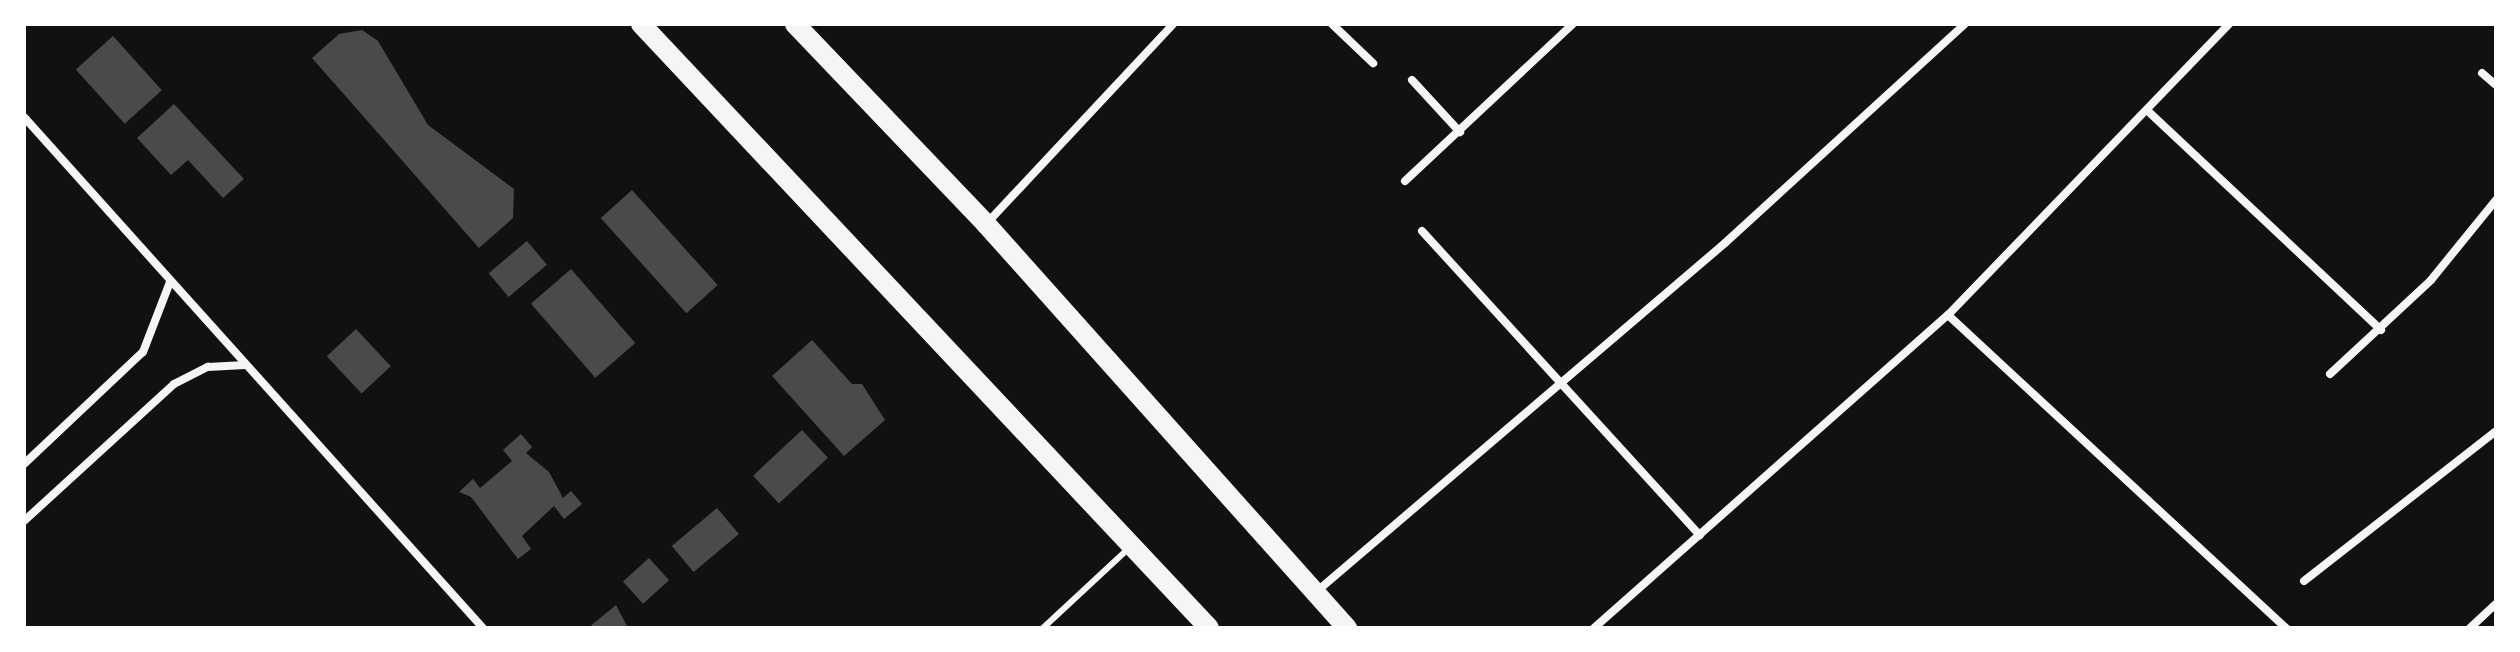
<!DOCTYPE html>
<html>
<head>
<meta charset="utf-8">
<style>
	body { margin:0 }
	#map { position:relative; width:2520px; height:652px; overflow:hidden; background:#111; font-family:Helvetica,sans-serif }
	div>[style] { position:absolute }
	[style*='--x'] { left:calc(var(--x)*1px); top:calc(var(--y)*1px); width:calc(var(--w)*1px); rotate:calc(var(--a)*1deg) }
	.building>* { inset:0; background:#4a4a4a; transform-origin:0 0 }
	.service>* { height:6px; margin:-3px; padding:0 3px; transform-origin:3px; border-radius:3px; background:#f5f5f5 }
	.minor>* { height:8px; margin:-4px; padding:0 4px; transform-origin:4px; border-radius:4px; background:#f5f5f5 }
	.primary>* { height:20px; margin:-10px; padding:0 10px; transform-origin:10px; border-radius:10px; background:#f5f5f5 }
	span { translate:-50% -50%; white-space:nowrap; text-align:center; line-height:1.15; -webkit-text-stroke:8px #fff; paint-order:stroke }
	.frame { position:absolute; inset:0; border:26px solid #fff; pointer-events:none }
</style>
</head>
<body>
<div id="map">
	<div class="building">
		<i style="clip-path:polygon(362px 30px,378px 41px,428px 125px,514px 189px,513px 218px,479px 248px,312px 58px,339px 34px)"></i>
		<i style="left:113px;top:36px;width:73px;height:50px;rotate:48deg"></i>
		<i style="clip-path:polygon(174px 104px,244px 179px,223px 198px,188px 160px,171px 175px,137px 138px)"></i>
		<i style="left:632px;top:190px;width:128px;height:42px;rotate:48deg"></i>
		<i style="left:527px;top:241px;width:31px;height:50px;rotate:50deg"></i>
		<i style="left:571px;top:269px;width:98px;height:53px;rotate:49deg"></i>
		<i style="left:356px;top:329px;width:51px;height:40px;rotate:47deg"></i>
		<i style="clip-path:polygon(812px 340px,852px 384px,862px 384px,885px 420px,844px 456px,772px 376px)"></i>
		<i style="left:802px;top:430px;width:38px;height:67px;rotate:47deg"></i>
		<i style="clip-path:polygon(521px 434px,532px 447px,526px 453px,549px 472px,563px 498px,571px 491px,582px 504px,564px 519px,554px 506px,522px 536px,531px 549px,518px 559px,471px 497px,459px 492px,473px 479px,480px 488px,512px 461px,503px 450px)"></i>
		<i style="left:717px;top:508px;width:34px;height:59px;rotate:50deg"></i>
		<i style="left:649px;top:558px;width:30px;height:35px;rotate:48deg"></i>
		<i style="clip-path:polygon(616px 605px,628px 628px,588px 628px)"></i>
	</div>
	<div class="service">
		<i style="--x:1043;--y:628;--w:116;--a:-42.9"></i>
	</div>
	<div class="minor">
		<i style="--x:1332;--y:24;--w:57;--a:43.6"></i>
		<i style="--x:2482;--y:73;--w:18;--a:41"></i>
		<i style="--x:1412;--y:80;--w:71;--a:47.3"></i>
		<i style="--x:2150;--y:113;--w:317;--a:43.2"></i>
		<i style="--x:24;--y:117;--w:687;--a:48.07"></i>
		<i style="--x:1405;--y:181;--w:230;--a:-43.1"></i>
		<i style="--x:988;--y:222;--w:271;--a:-46.9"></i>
		<i style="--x:1422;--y:231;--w:412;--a:47.6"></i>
		<i style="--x:1948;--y:315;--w:461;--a:42.8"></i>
		<i style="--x:2330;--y:374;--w:138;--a:-42.9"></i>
		<i style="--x:2431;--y:280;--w:103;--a:-50.9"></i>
		<i style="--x:24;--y:464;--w:163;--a:-43.3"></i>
		<i style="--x:143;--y:352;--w:75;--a:-68.9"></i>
		<i style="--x:24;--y:521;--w:203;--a:-42.4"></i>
		<i style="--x:174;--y:384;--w:38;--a:-27"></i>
		<i style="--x:208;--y:367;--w:37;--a:-3"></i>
		<i style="--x:2304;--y:581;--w:244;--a:-38"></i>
		<i style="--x:1316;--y:592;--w:538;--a:-40.47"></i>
		<i style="--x:1725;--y:243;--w:325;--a:-42.4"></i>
		<i style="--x:1594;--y:628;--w:473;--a:-41.5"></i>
		<i style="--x:1948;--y:315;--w:405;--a:-46"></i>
		<i style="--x:2470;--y:628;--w:35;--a:-43"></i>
	</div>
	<div class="primary">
		<i style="--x:641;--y:24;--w:829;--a:46.76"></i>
		<i style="--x:795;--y:24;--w:277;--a:46.3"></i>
		<i style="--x:986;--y:224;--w:542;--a:48.22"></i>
	</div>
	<div class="frame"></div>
</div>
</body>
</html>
